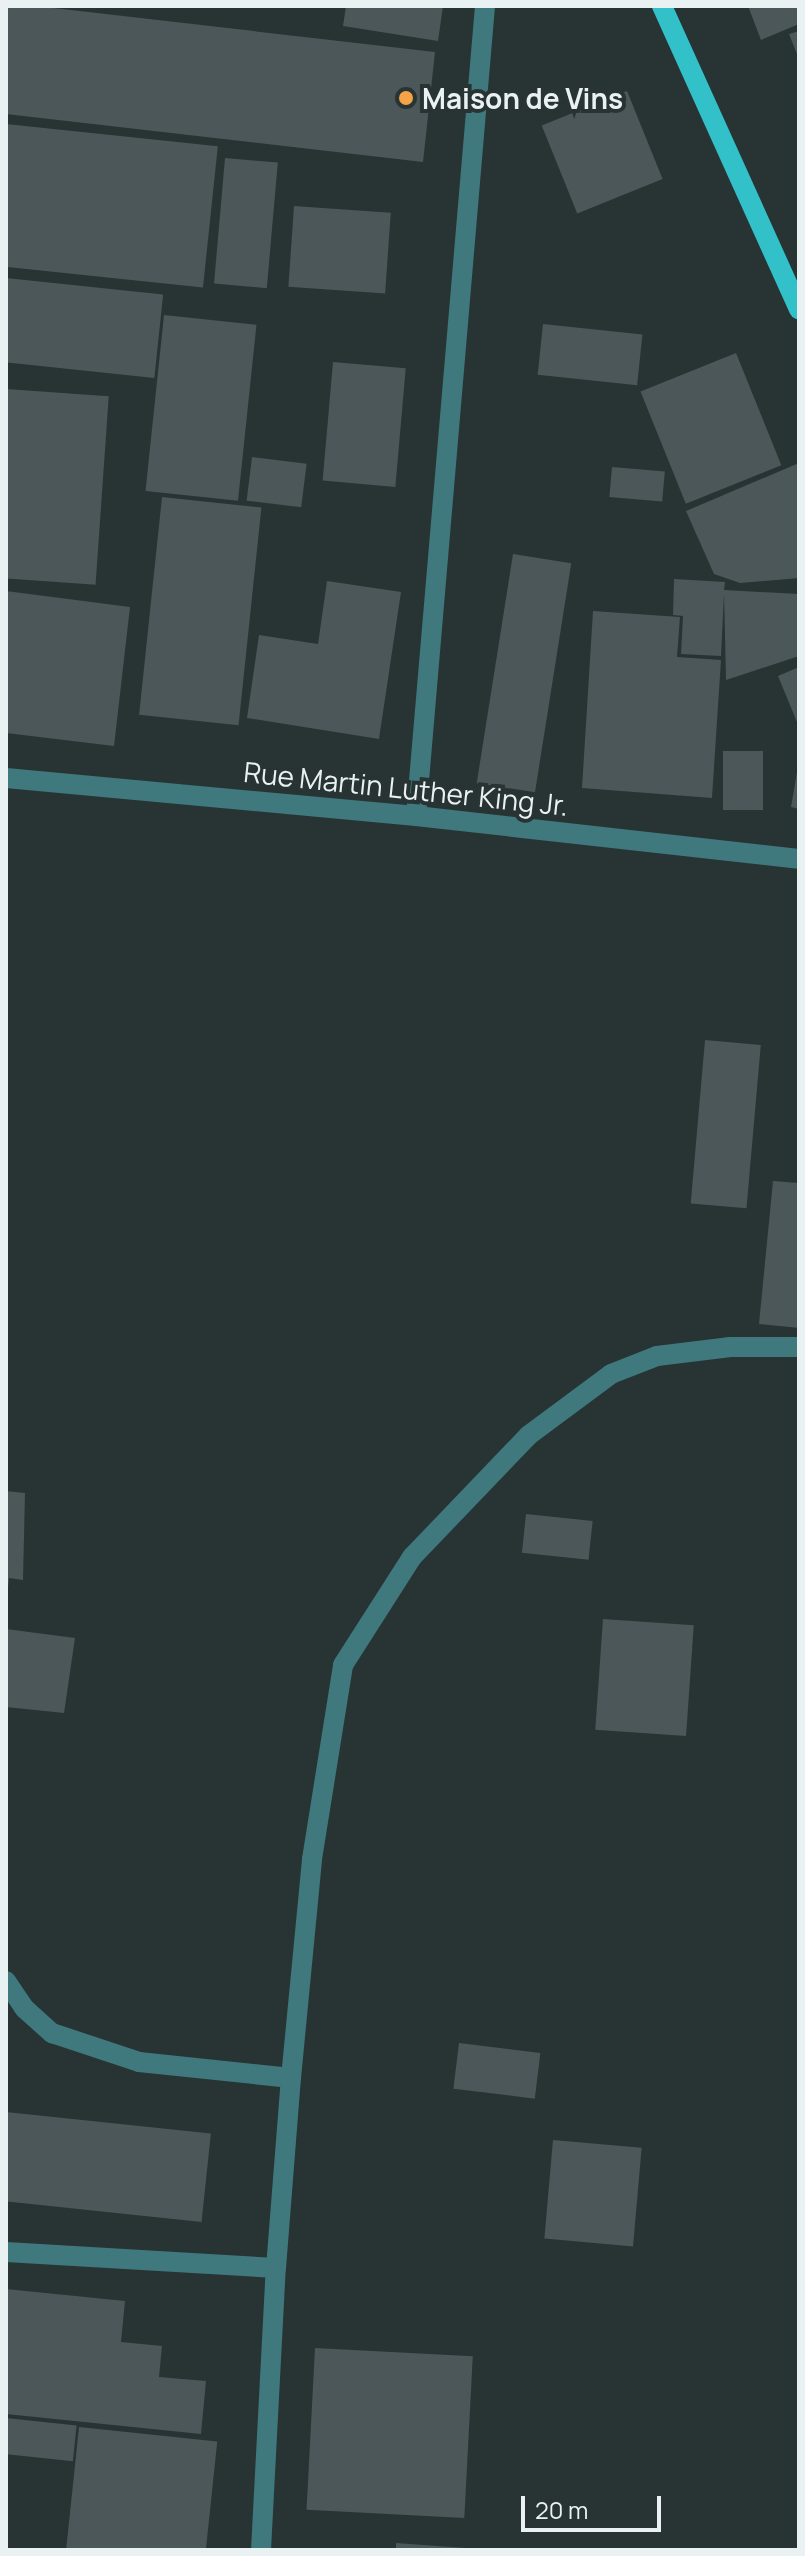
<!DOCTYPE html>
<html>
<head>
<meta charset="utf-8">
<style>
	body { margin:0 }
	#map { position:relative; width:805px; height:2556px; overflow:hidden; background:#283334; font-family:Manrope,sans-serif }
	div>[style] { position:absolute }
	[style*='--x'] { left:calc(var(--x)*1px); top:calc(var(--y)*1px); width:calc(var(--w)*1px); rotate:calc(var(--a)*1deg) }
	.building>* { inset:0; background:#4b5758; transform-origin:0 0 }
	.minor>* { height:20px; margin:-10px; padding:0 10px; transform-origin:10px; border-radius:10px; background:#3f797d }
	.major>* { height:20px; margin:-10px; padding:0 10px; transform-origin:10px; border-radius:10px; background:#32c0c9 }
	.dots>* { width:22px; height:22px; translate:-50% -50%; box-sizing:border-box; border:4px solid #283334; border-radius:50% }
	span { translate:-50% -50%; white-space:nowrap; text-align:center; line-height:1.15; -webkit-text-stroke:8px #283334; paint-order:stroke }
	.poi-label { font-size:28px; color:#eaf1f2; font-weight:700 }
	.left { translate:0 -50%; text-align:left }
	.street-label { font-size:28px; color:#eaf1f2 }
	.frame { position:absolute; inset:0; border:8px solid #eaf1f2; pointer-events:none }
	.scale { position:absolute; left:521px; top:2496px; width:140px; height:36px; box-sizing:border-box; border:4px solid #eaf1f2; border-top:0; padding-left:10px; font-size:24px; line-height:28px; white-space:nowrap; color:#eaf1f2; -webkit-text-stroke:6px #283334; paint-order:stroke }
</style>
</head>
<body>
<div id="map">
	<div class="building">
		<i style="clip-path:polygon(6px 6px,36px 6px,435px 52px,423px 162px,6px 114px)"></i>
		<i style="clip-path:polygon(346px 6px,443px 6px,438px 41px,343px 26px)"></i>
		<i style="clip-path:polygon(748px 6px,799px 6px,799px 24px,761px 40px)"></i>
		<i style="clip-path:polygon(799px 31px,799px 59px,789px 34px)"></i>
		<i style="left:627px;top:91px;width:95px;height:92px;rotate:68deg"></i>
		<i style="left:6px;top:124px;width:213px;height:142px;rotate:6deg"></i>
		<i style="left:225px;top:158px;width:53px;height:126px;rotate:5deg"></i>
		<i style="left:294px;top:206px;width:97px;height:81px;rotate:4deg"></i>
		<i style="left:6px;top:278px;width:158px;height:84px;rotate:6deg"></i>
		<i style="left:164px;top:315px;width:93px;height:177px;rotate:6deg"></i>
		<i style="left:543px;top:324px;width:100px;height:51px;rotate:6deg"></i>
		<i style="left:736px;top:353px;width:121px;height:103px;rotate:68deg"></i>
		<i style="left:333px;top:362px;width:73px;height:119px;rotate:5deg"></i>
		<i style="left:6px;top:389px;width:103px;height:189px;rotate:4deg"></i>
		<i style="left:252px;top:457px;width:55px;height:44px;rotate:7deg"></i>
		<i style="clip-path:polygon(799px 463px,799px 578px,740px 583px,714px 574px,686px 511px)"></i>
		<i style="left:612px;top:467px;width:53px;height:30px;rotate:5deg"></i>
		<i style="left:162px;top:497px;width:100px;height:219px;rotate:6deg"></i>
		<i style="left:513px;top:554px;width:59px;height:232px;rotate:9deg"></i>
		<i style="clip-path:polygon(674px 579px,725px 582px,724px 590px,799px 594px,799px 656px,726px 680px,724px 594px,721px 656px,681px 654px,683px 616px,673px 615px)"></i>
		<i style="clip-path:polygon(327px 581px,401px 592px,379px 739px,247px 718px,259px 635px,318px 644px)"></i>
		<i style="clip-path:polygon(6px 591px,130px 607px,114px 746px,6px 733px)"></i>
		<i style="clip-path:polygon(593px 611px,680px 617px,677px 657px,721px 660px,712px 798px,582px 788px)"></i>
		<i style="clip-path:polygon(799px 667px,799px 727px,778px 676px)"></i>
		<i style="left:723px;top:751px;width:40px;height:59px"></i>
		<i style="clip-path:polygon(797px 772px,799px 773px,799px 809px,791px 807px)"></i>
		<i style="left:705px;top:1040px;width:56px;height:164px;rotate:5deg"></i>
		<i style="clip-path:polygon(773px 1181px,799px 1183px,799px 1328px,759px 1324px)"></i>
		<i style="clip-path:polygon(6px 1491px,25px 1493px,23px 1580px,9px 1578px,8px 1588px)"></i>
		<i style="left:526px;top:1514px;width:67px;height:39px;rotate:6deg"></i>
		<i style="left:603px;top:1619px;width:91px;height:111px;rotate:4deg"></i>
		<i style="clip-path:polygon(6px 1629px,75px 1638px,64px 1713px,6px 1707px)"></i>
		<i style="left:459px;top:2043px;width:82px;height:46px;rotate:7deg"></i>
		<i style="left:6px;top:2112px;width:206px;height:89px;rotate:6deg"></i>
		<i style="left:553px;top:2140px;width:89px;height:99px;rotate:5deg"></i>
		<i style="clip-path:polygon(6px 2289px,125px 2301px,121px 2342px,162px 2346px,159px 2377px,206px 2381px,201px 2434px,6px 2414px)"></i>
		<i style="left:315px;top:2348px;width:158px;height:162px;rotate:3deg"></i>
		<i style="left:6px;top:2418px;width:71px;height:36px;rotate:6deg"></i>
		<i style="left:79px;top:2427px;width:139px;height:124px;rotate:6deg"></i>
		<i style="clip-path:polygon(396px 2543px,466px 2548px,465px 2550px,396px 2550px)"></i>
	</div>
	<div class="minor">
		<i style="--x:6;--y:778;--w:412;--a:5.3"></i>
		<i style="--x:416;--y:816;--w:385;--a:6.4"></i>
		<i style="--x:416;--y:816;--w:813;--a:-85.13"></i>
		<i style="--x:6;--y:1981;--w:32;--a:56"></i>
		<i style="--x:24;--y:2008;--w:38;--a:42"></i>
		<i style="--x:52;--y:2033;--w:92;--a:18.4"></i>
		<i style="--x:139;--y:2062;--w:153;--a:6"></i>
		<i style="--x:6;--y:2252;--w:270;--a:3.4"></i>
		<i style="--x:261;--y:2550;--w:282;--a:-87"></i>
		<i style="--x:276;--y:2268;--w:191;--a:-85.5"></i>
		<i style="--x:291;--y:2078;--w:220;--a:-84.5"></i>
		<i style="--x:312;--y:1859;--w:196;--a:-80.9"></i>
		<i style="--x:343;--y:1665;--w:128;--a:-57.4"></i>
		<i style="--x:412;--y:1557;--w:169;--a:-46.2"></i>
		<i style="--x:529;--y:1435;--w:102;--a:-36.6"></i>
		<i style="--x:611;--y:1374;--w:49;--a:-21.4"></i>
		<i style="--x:657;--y:1356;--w:74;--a:-7"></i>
		<i style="--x:730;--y:1347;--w:69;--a:0"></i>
	</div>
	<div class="major">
		<i style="--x:662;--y:6;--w:333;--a:65.7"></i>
	</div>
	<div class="dots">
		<i style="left:406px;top:98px;background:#f6a247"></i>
	</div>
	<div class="poi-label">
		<span class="left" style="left:422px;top:98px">Maison de Vins</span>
	</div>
	<div class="street-label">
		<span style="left:406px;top:788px;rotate:6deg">Rue Martin Luther King Jr.</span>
	</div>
	<div class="frame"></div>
	<div class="scale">20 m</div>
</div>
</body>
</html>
